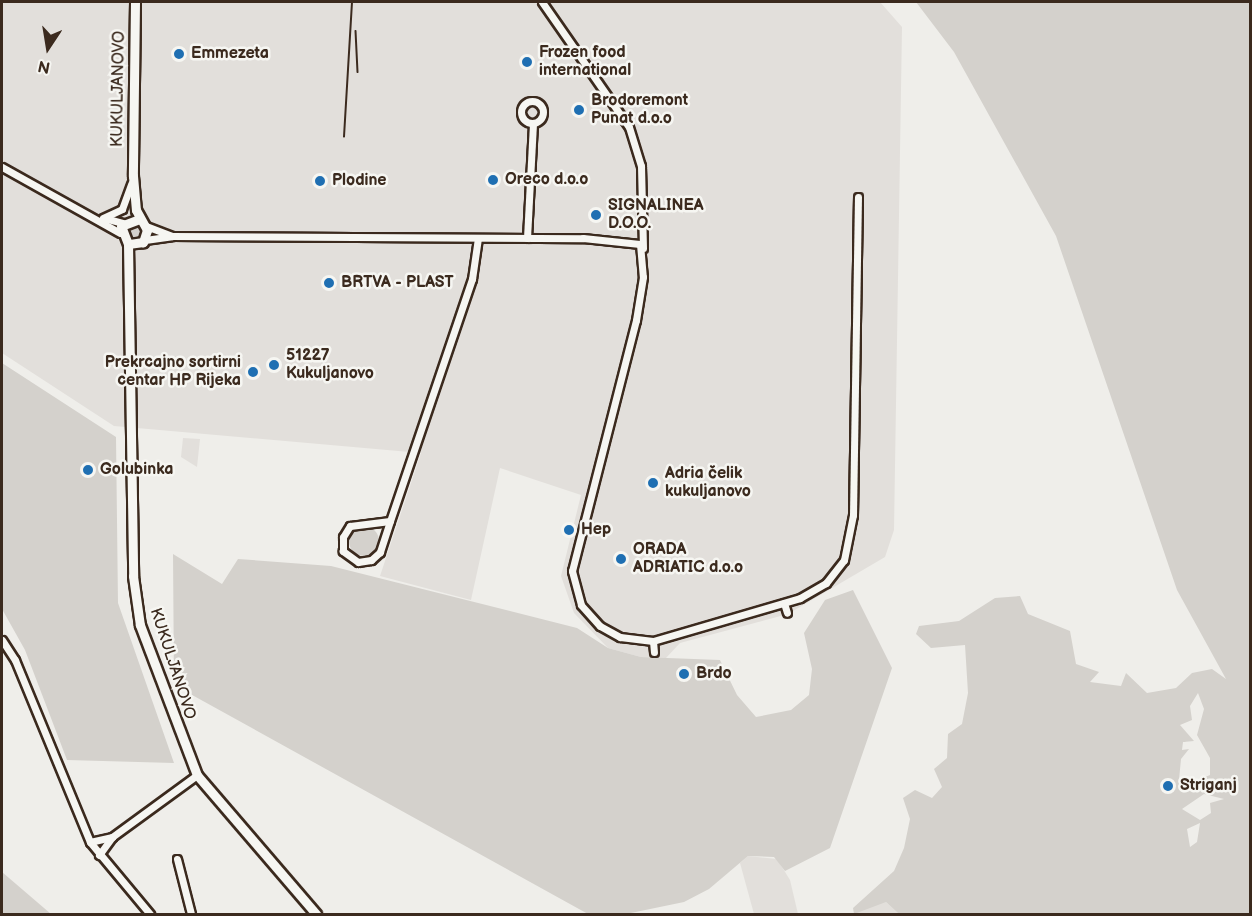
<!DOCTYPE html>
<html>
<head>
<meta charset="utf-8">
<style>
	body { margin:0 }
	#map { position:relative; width:1252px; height:916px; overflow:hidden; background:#efeeea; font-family:"Balsamiq Sans",sans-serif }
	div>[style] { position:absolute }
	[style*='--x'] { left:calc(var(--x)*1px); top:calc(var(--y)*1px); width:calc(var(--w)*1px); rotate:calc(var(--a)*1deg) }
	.built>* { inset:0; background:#e2dfdb }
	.green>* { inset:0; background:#d4d1cc }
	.round { border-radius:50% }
	.roads { filter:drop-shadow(2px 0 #3b2a1e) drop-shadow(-2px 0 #3b2a1e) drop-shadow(0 2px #3b2a1e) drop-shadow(0 -2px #3b2a1e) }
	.minor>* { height:7px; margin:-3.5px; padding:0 3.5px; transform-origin:3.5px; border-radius:3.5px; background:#f6f6f2 }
	.minor>.ring { margin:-3.5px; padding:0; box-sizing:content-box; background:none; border:7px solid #f6f6f2; border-radius:50% }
	.major>* { height:9px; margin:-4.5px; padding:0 4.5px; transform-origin:4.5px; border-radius:4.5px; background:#f6f6f2 }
	.rail>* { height:1.5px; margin:-0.75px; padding:0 0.75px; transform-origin:0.75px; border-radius:0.75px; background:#3b2a1e }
	.dots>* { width:16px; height:16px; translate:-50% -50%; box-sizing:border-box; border:3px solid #f6f6f2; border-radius:50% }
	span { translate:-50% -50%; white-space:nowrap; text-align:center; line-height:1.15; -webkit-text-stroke:5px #f6f6f2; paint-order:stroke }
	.poi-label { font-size:16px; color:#3b2a1e; font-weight:700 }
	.left { translate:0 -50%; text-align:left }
	.right { translate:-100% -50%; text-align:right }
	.street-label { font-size:16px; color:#3b2a1e }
	.frame { position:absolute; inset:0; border:3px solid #3b2a1e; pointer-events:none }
	.north { position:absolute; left:18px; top:18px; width:60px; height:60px; -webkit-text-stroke:4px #f6f6f2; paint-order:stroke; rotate:192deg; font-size:16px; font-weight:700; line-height:24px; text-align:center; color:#3b2a1e }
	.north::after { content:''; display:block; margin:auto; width:21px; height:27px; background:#3b2a1e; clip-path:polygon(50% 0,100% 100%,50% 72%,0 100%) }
</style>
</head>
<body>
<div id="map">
	<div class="built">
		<i style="clip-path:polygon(2px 2px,880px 2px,902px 27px,894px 530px,885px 557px,788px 614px,680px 643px,666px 658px,641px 657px,608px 648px,574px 613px,561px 576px,581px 495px,500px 468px,471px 600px,380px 576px,421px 453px,114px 426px,2px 353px)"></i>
		<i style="clip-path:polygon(183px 438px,200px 439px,197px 467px,181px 457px)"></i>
		<i style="clip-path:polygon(748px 856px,777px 859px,790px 880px,798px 914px,754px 914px,740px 863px)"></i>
		<i style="clip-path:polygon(886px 902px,899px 914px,854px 914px,870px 904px)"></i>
	</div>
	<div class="green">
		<i style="clip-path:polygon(evenodd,916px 2px,1250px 2px,1250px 914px,899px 914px,886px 902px,854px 914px,853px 908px,894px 871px,904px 848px,910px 819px,903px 798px,915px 790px,932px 798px,942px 787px,934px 769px,947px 758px,948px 734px,962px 724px,968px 693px,965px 645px,931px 648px,916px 634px,919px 626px,959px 621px,995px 598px,1020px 596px,1028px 614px,1070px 631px,1076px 664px,1099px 672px,1090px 682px,1121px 686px,1126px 673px,1147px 693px,1176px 688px,1192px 673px,1212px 669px,1226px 679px,1177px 590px,1056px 236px,954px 52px,916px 2px,1198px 693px,1204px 709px,1197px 735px,1210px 758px,1210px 775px,1186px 785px,1179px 780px,1181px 759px,1189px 749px,1182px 750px,1183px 742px,1194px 741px,1180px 725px,1192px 720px,1190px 706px,1198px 693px,916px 2px,1204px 794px,1224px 799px,1210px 803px,1211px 813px,1200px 820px,1182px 809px,1204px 794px,916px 2px,1200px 823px,1197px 842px,1190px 847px,1187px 829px,1200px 823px)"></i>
		<i style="clip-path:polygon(138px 224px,140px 238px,129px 239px,126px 229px)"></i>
		<i style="clip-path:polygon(2px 363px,116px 437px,118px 603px,174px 763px,67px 760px,25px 650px,2px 609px)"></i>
		<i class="round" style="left:349px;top:526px;width:30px;height:30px"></i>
		<i style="clip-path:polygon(173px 554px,222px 584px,238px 559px,331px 566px,577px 628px,608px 648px,641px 657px,720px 660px,737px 695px,756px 717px,791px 710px,809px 695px,812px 669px,804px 633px,825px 600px,853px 590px,892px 668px,830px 848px,785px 871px,774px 857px,748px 856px,709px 889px,684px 902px,626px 914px,588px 914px,174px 685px)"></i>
		<i style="clip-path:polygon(2px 872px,51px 914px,2px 914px)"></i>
	</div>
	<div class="roads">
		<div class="minor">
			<i style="--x:542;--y:2;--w:152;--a:55.2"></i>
			<i style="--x:629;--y:127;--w:41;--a:72.9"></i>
			<i style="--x:641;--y:166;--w:82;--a:88.6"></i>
			<i class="ring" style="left:521px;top:101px;width:15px;height:15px"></i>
			<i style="--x:2;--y:167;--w:135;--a:29.2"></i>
			<i style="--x:103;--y:218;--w:21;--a:-25"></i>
			<i style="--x:122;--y:209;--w:27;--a:-70"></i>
			<i style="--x:104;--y:218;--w:20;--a:15"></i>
			<i style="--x:146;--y:226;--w:28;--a:21"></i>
			<i style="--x:172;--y:236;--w:411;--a:0.3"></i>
			<i style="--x:583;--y:238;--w:57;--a:6"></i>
			<i style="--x:640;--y:244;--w:33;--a:85"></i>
			<i style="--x:643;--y:277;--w:44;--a:99.2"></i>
			<i style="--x:636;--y:320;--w:259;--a:104.3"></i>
			<i style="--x:572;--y:571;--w:35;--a:75"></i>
			<i style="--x:581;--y:605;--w:28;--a:48"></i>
			<i style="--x:600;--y:626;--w:23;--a:29"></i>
			<i style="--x:620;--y:637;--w:33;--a:7"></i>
			<i style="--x:653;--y:641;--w:153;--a:-16.3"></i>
			<i style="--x:800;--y:598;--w:30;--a:-30"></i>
			<i style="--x:826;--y:583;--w:29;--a:-52"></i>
			<i style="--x:844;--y:560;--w:46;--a:-78.7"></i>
			<i style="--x:853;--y:515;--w:318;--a:-89.1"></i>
			<i style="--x:527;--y:238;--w:115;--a:-87"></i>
			<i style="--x:145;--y:240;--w:27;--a:-8"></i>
			<i style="--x:390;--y:521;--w:256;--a:-71.3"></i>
			<i style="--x:472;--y:279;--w:41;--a:-81.7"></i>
			<i style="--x:390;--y:521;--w:33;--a:108"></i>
			<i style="--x:380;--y:552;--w:12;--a:138"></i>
			<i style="--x:371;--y:560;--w:13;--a:171"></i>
			<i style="--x:358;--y:562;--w:19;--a:-144"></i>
			<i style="--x:343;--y:551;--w:14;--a:-90"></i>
			<i style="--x:343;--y:537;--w:13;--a:-58"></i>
			<i style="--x:350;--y:526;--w:40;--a:-7.1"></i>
			<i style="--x:784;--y:603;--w:10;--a:73"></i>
			<i style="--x:2;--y:640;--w:24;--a:57"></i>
			<i style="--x:15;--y:660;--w:197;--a:67.6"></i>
			<i style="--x:90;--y:842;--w:94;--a:50.2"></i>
			<i style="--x:653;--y:641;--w:11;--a:85"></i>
			<i style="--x:90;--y:842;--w:23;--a:-13"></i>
			<i style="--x:112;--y:837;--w:105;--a:-36.1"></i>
			<i style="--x:99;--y:855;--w:22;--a:-54"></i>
			<i style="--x:177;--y:859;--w:57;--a:75.7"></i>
		</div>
		<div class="major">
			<i style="--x:135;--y:2;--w:174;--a:90.7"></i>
			<i style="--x:133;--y:176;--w:34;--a:85"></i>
			<i style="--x:136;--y:210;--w:23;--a:61"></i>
			<i style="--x:147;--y:230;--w:13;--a:108"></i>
			<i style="--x:143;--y:242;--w:15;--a:172"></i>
			<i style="--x:128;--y:244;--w:19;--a:-111"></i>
			<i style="--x:121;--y:226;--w:19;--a:-21"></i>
			<i style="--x:128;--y:244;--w:332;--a:89.1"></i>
			<i style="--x:133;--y:576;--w:49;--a:81.9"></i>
			<i style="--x:140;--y:625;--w:160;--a:69.2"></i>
			<i style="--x:197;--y:775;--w:183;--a:49.4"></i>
		</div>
	</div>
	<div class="rail">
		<i style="--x:356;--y:31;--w:41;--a:87.2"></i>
		<i style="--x:344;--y:137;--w:135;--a:-86.6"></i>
	</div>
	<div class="dots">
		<i style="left:179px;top:54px;background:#1f6fb2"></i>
		<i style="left:527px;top:62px;background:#1f6fb2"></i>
		<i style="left:579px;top:110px;background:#1f6fb2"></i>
		<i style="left:493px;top:180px;background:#1f6fb2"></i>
		<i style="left:320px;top:181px;background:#1f6fb2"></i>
		<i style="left:596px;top:215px;background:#1f6fb2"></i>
		<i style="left:329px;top:283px;background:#1f6fb2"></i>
		<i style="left:274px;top:365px;background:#1f6fb2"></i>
		<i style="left:253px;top:372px;background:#1f6fb2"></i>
		<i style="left:88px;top:470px;background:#1f6fb2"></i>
		<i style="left:653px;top:483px;background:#1f6fb2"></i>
		<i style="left:569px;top:530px;background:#1f6fb2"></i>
		<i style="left:621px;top:559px;background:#1f6fb2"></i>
		<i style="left:684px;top:674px;background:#1f6fb2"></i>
		<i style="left:1168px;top:786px;background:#1f6fb2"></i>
	</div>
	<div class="poi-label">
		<span class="left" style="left:539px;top:62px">Frozen food<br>international</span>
		<span class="left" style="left:191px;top:54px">Emmezeta</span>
		<span class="left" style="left:591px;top:110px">Brodoremont<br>Punat d.o.o</span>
		<span class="left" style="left:505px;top:180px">Oreco d.o.o</span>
		<span class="left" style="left:332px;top:181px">Plodine</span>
		<span class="left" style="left:608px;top:215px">SIGNALINEA<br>D.O.O.</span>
		<span class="left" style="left:341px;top:283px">BRTVA - PLAST</span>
		<span class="left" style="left:286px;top:365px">51227<br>Kukuljanovo</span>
		<span class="right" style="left:241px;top:372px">Prekrcajno sortirni<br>centar HP Rijeka</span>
		<span class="left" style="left:100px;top:470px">Golubinka</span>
		<span class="left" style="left:665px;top:483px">Adria čelik<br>kukuljanovo</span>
		<span class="left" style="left:581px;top:530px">Hep</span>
		<span class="left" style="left:633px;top:559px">ORADA<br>ADRIATIC d.o.o</span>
		<span class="left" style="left:696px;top:674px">Brdo</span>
		<span class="left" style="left:1180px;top:786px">Striganj</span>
	</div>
	<div class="street-label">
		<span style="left:119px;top:89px;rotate:-89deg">KUKULJANOVO</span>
		<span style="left:172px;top:664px;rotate:72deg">KUKULJANOVO</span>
	</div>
	<div class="frame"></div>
	<div class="north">N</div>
</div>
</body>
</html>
